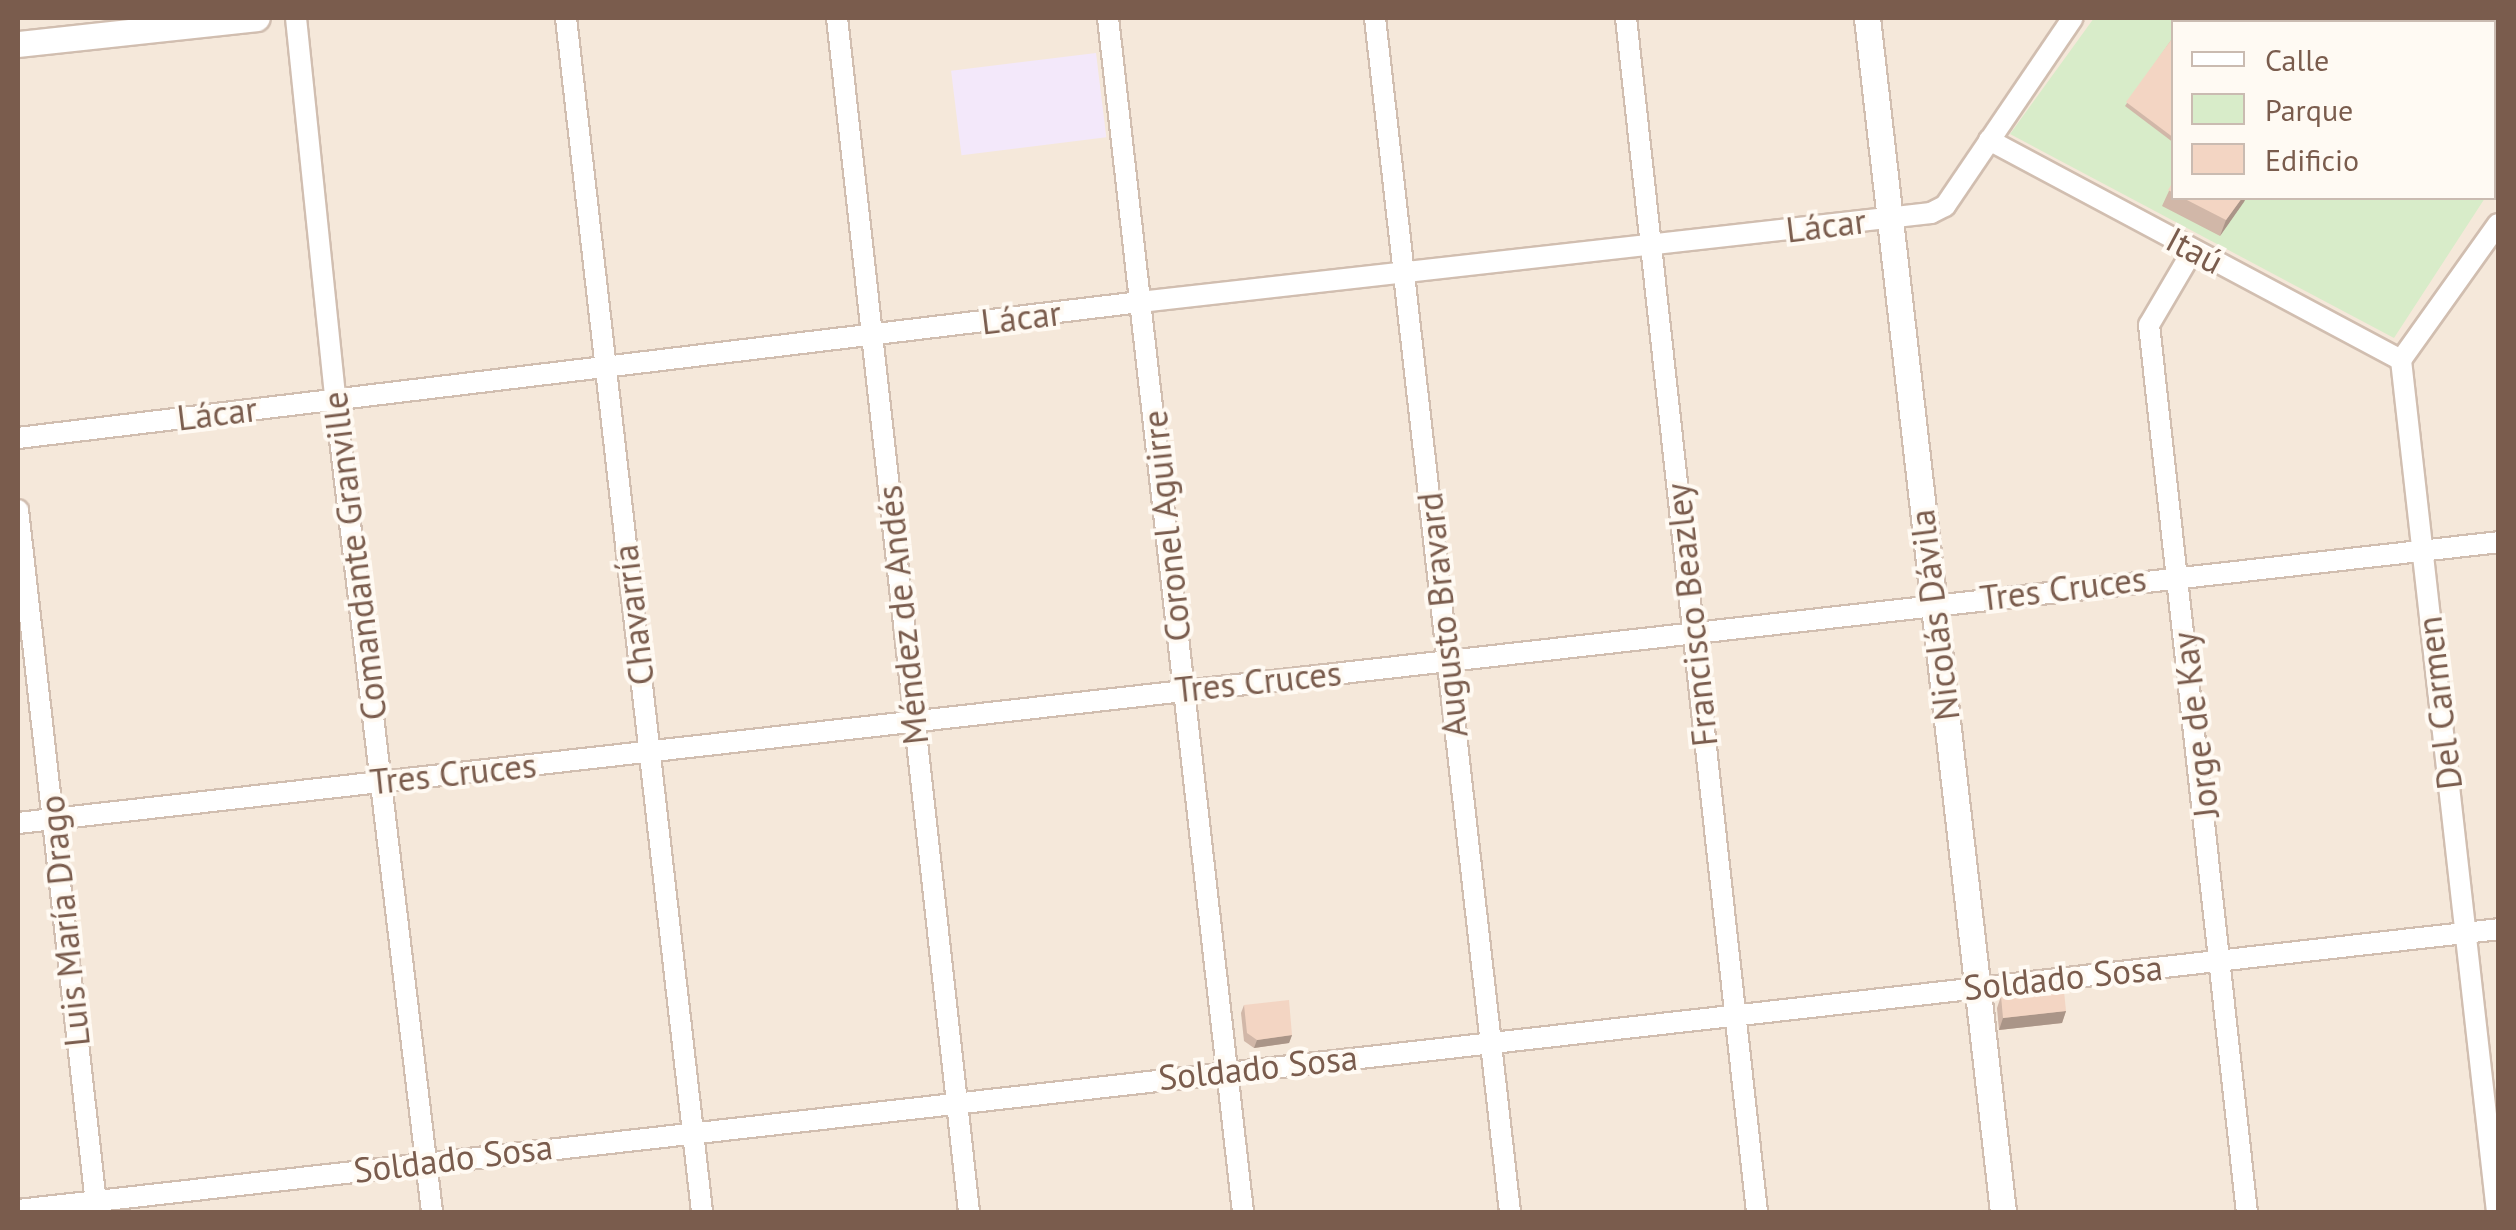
<!DOCTYPE html>
<html>
<head>
<meta charset="utf-8">
<style>
	body { margin:0 }
	#map { position:relative; width:2516px; height:1230px; overflow:hidden; background:#fdf6ec; font-family:"PT Sans",sans-serif }
	div>[style] { position:absolute }
	[style*='--x'] { left:calc(var(--x)*1px); top:calc(var(--y)*1px); width:calc(var(--w)*1px); rotate:calc(var(--a)*1deg) }
	.residential>* { inset:0; background:#f5e8da }
	.education>* { inset:0; background:#f3e8fa; transform-origin:0 0 }
	.green>* { inset:0; background:#d8ecc9 }
	.roads { filter:drop-shadow(2px 0 #d1beb0) drop-shadow(-2px 0 #d1beb0) drop-shadow(0 2px #d1beb0) drop-shadow(0 -2px #d1beb0) }
	.minor>* { height:20px; margin:-10px; padding:0 10px; transform-origin:10px; border-radius:10px; background:#fff }
	.tertiary>* { height:25px; margin:-12.5px; padding:0 12.5px; transform-origin:12.5px; border-radius:12.5px; background:#fff }
	.wall>* { inset:0; background:#d1b7a8 }
	.shaded-wall>* { inset:0; background:#aa9588 }
	.building>* { inset:0; background:#f3d5c3 }
	span { translate:-50% -50%; white-space:nowrap; text-align:center; line-height:1.15; -webkit-text-stroke:8px #fffaf3; paint-order:stroke }
	.street-label { font-size:35px; color:#7a5c4d }
	.frame { position:absolute; inset:0; border:20px solid #7a5c4d; pointer-events:none }
	.legend { position:absolute; left:2171px; top:20px; width:325px; height:180px; box-sizing:border-box; background:#fffaf3; border:2px solid #cabbb1; margin:0; padding:12px 18px; list-style:none; font-size:30px; color:#7a5c4d }
	.legend li { display:flex; align-items:center; gap:20px; height:50px }
	.legend b { width:50px; border:2px solid #cabbb1 }
</style>
</head>
<body>
<div id="map">
	<div class="residential">
		<i style="clip-path:polygon(evenodd,18px 18px,2498px 18px,2498px 1212px,18px 1212px,18px 18px,2174px 22px,2494px 22px,2494px 198px,2174px 198px,2174px 22px)"></i>
	</div>
	<div class="education">
		<i style="left:1096px;top:53px;width:85px;height:146px;rotate:83deg"></i>
	</div>
	<div class="green">
		<i style="clip-path:polygon(2094px 18px,2498px 18px,2498px 176px,2494px 184px,2494px 22px,2174px 22px,2174px 198px,2485px 198px,2394px 338px,2010px 134px)"></i>
	</div>
	<div class="roads">
		<div class="minor">
			<i style="--x:296;--y:18;--w:381;--a:84.1"></i>
			<i style="--x:335;--y:397;--w:821;--a:83.21"></i>
			<i style="--x:566;--y:18;--w:1202;--a:83.5"></i>
			<i style="--x:837;--y:18;--w:1201;--a:83.69"></i>
			<i style="--x:1108;--y:18;--w:1202;--a:83.55"></i>
			<i style="--x:1375;--y:18;--w:1202;--a:83.55"></i>
			<i style="--x:1626;--y:18;--w:1201;--a:83.74"></i>
			<i style="--x:1989;--y:140;--w:467;--a:28.1"></i>
			<i style="--x:2193;--y:250;--w:87;--a:120.4"></i>
			<i style="--x:2149;--y:325;--w:892;--a:83.7"></i>
			<i style="--x:18;--y:438;--w:1130;--a:-6.91"></i>
			<i style="--x:1140;--y:302;--w:796;--a:-6.42"></i>
			<i style="--x:1931;--y:213;--w:16;--a:-27"></i>
			<i style="--x:1945;--y:206;--w:227;--a:-55.8"></i>
			<i style="--x:18;--y:510;--w:706;--a:83.58"></i>
			<i style="--x:18;--y:823;--w:2496;--a:-6.46"></i>
			<i style="--x:18;--y:1210;--w:2496;--a:-6.46"></i>
			<i style="--x:2497;--y:1212;--w:857;--a:-96.43"></i>
			<i style="--x:2401;--y:360;--w:167;--a:-54.5"></i>
		</div>
		<div class="tertiary">
			<i style="--x:1867;--y:18;--w:1202;--a:83.5"></i>
			<i style="--x:18;--y:44;--w:240;--a:-6.2"></i>
		</div>
	</div>
	<div class="wall">
		<i style="clip-path:polygon(2222px 18px,2277px 18px,2273px 22px,2230px 22px)"></i>
		<i style="clip-path:polygon(2174px 36px,2174px 143px,2125px 106px)"></i>
		<i style="clip-path:polygon(2174px 180px,2174px 198px,2246px 198px,2220px 236px,2162px 206px)"></i>
		<i style="clip-path:polygon(2001px 996px,2066px 1011px,2062px 1023px,1999px 1030px,1997px 1008px)"></i>
		<i style="clip-path:polygon(1244px 1005px,1292px 1035px,1289px 1043px,1254px 1048px,1244px 1041px,1241px 1013px)"></i>
	</div>
	<div class="shaded-wall">
		<i style="clip-path:polygon(2242px 198px,2246px 198px,2244px 202px,2220px 236px,2226px 220px)"></i>
		<i style="clip-path:polygon(2066px 1011px,2062px 1023px,1999px 1030px,2003px 1018px)"></i>
		<i style="clip-path:polygon(1292px 1035px,1289px 1043px,1254px 1048px,1257px 1040px)"></i>
	</div>
	<div class="building">
		<i style="clip-path:polygon(2186px 18px,2202px 18px,2209px 22px,2183px 22px)"></i>
		<i style="clip-path:polygon(2253px 18px,2271px 18px,2268px 22px,2261px 22px)"></i>
		<i style="clip-path:polygon(2174px 36px,2174px 138px,2126px 102px)"></i>
		<i style="clip-path:polygon(2174px 180px,2174px 193px,2168px 190px)"></i>
		<i style="clip-path:polygon(2183px 198px,2242px 198px,2226px 220px)"></i>
		<i style="clip-path:polygon(2063px 981px,2066px 1011px,2003px 1018px,2001px 996px,2010px 986px)"></i>
		<i style="clip-path:polygon(1289px 1000px,1292px 1035px,1257px 1040px,1247px 1033px,1244px 1005px)"></i>
	</div>
	<div class="street-label">
		<span style="left:1826px;top:225px;rotate:-7deg">Lácar</span>
		<span style="left:2195px;top:250px;rotate:28deg">Itaú</span>
		<span style="left:1021px;top:317px;rotate:-7deg">Lácar</span>
		<span style="left:217px;top:413px;rotate:-7deg">Lácar</span>
		<span style="left:1166px;top:526px;rotate:-96deg">Coronel Aguirre</span>
		<span style="left:354px;top:556px;rotate:-97deg">Comandante Granville</span>
		<span style="left:2063px;top:588px;rotate:-7deg">Tres Cruces</span>
		<span style="left:633px;top:615px;rotate:-97deg">Chavarría</span>
		<span style="left:902px;top:615px;rotate:-96deg">Méndez de Andés</span>
		<span style="left:1442px;top:615px;rotate:-96deg">Augusto Bravard</span>
		<span style="left:1691px;top:615px;rotate:-96deg">Francisco Beazley</span>
		<span style="left:1934px;top:615px;rotate:-97deg">Nicolás Dávila</span>
		<span style="left:1258px;top:681px;rotate:-6deg">Tres Cruces</span>
		<span style="left:2439px;top:703px;rotate:-97deg">Del Carmen</span>
		<span style="left:2195px;top:725px;rotate:-97deg">Jorge de Kay</span>
		<span style="left:453px;top:773px;rotate:-6deg">Tres Cruces</span>
		<span style="left:64px;top:921px;rotate:-96deg">Luis María Drago</span>
		<span style="left:2063px;top:977px;rotate:-6deg">Soldado Sosa</span>
		<span style="left:1258px;top:1067px;rotate:-6deg">Soldado Sosa</span>
		<span style="left:453px;top:1158px;rotate:-7deg">Soldado Sosa</span>
	</div>
	<div class="frame"></div>
	<ul class="legend">
	<li><b style="height:12px;background:#fff"></b>Calle</li>
	<li><b style="height:28px;background:#d8ecc9"></b>Parque</li>
	<li><b style="height:28px;background:#f3d5c3"></b>Edificio</li>
	</ul>
</div>
</body>
</html>
